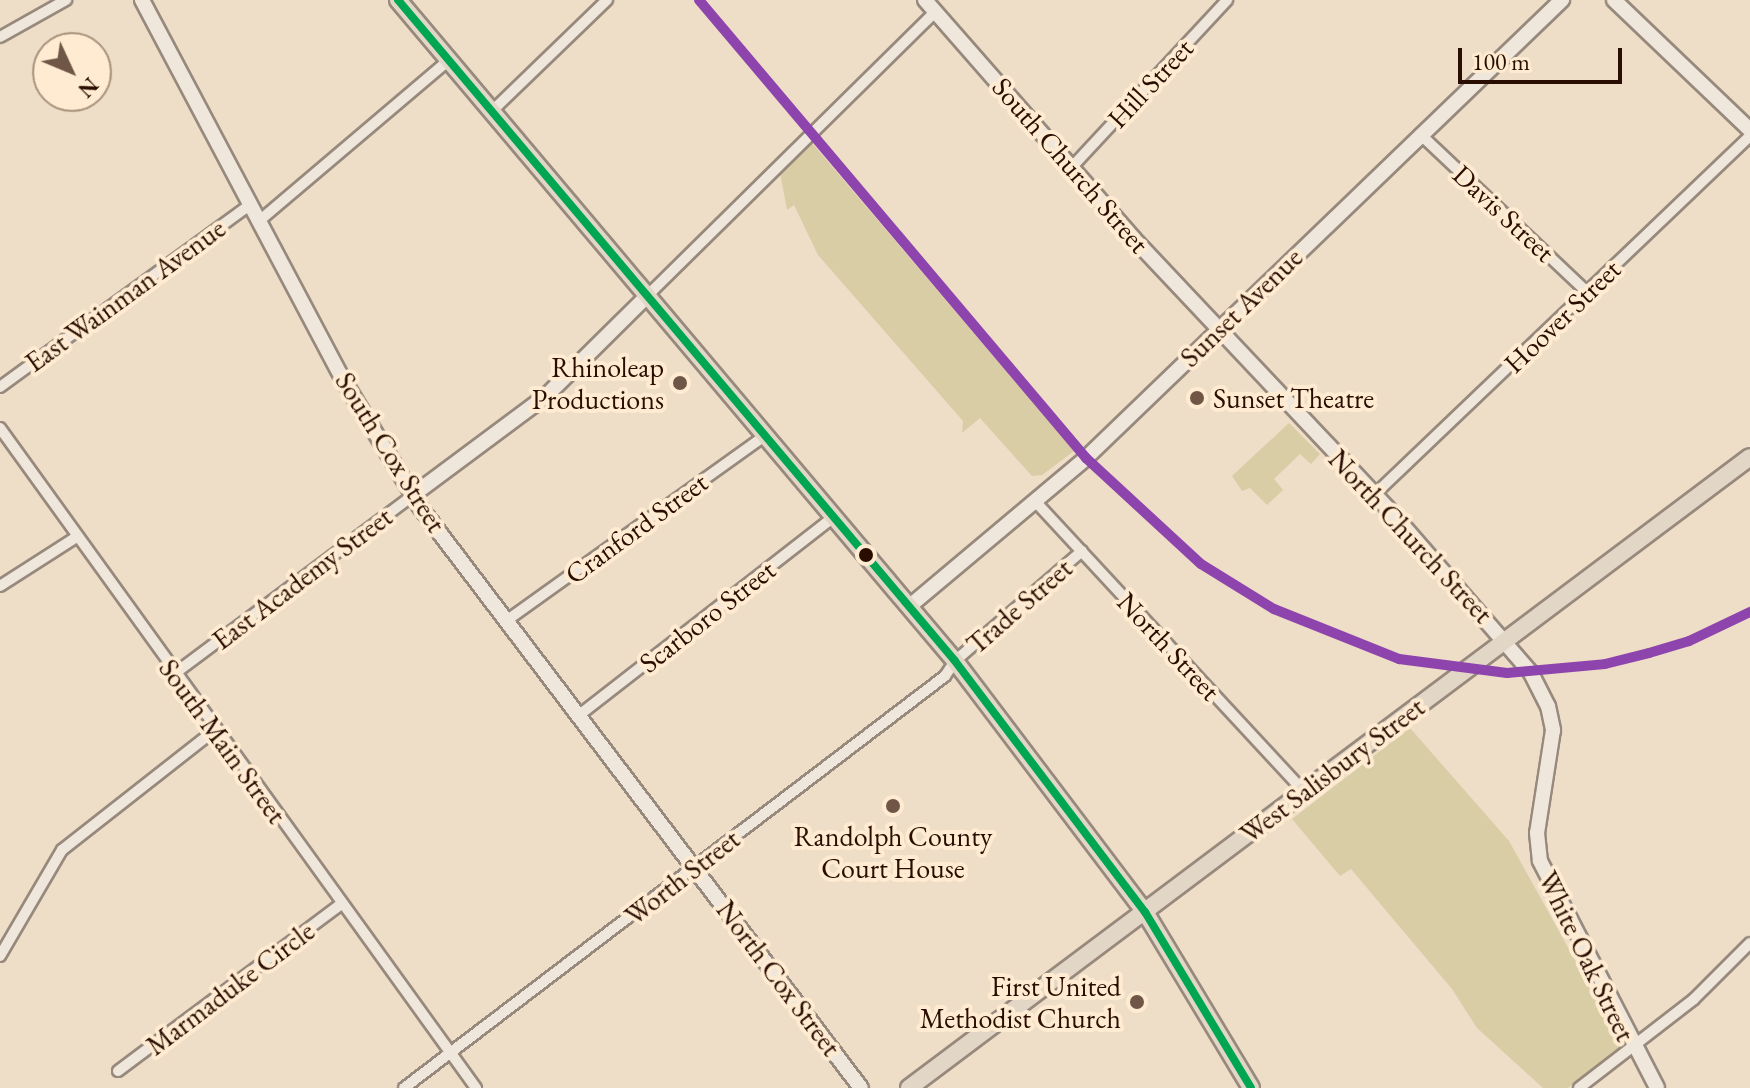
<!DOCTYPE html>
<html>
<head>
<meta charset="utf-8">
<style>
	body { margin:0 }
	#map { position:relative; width:1750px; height:1088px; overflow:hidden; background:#eeddc7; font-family:"EB Garamond",serif }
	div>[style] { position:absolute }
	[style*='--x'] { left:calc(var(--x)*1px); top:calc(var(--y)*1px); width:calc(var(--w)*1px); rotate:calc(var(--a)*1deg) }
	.green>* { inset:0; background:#d9cda5 }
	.roads { filter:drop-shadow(2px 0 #97897c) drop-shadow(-2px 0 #97897c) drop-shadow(0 2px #97897c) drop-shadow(0 -2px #97897c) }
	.street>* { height:10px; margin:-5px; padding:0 5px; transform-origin:5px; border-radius:5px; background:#efe7dc }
	.secondary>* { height:14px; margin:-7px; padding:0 7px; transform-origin:7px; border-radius:7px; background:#efe7dc }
	.primary>* { height:16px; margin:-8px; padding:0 8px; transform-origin:8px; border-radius:8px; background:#e2d7c7 }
	.bus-1>* { height:8px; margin:-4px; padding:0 4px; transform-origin:4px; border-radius:4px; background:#00a651 }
	.rail-1>* { height:10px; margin:-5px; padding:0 5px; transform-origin:5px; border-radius:5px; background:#8e44ad }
	.dots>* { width:22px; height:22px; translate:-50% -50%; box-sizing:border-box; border:4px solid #feebd1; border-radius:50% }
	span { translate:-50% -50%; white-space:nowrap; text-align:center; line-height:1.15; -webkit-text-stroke:8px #feebd1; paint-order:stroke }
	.street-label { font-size:28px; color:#2a0d01 }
	.poi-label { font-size:28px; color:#2a0d01 }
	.right { translate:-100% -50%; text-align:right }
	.left { translate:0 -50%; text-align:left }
	.north { position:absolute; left:32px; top:32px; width:80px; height:80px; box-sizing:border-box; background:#feebd1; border:2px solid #a9927e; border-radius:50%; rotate:134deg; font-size:22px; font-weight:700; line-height:32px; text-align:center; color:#2a0d01 }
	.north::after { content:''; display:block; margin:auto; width:28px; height:36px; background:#6f5646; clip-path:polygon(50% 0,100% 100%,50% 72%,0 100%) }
	.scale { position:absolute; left:1458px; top:48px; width:164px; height:36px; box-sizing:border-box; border:4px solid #2a0d01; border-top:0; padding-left:10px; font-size:24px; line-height:28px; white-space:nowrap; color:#2a0d01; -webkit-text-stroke:6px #feebd1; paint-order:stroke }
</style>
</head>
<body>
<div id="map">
	<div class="green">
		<i style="clip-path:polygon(812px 143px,1074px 451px,1042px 475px,1032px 476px,980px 418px,962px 433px,963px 421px,818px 255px,794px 205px,787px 210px,780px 172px)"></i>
		<i style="clip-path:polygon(1289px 423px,1320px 454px,1311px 464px,1300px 454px,1274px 479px,1283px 490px,1267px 505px,1250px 488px,1242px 491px,1232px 476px)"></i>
		<i style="clip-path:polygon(1410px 728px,1509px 841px,1622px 1045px,1568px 1088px,1543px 1088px,1477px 1028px,1452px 989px,1351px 869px,1340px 876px,1292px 819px)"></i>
	</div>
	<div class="roads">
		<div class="street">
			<i style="--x:0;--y:37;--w:76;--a:-29.3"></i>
			<i style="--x:492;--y:111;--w:160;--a:-44"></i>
			<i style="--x:1420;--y:134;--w:230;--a:43.4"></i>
			<i style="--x:1072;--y:167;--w:228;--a:-47.1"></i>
			<i style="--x:259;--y:221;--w:250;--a:-40.3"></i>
			<i style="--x:648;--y:295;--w:404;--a:-44.6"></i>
			<i style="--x:0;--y:387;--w:309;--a:-36.1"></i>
			<i style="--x:0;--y:428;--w:814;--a:54.2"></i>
			<i style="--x:1374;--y:495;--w:520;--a:-43.68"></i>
			<i style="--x:1034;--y:500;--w:398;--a:47.2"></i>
			<i style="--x:0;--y:586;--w:89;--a:-32.6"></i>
			<i style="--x:506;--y:621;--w:320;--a:-35.6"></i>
			<i style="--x:174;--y:674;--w:299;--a:-36.8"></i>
			<i style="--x:578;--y:716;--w:326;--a:-37.9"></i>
			<i style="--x:0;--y:956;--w:123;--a:-59.7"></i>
			<i style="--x:62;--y:850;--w:194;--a:-38.1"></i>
			<i style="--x:118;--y:1071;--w:279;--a:-36.8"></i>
			<i style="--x:404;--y:1088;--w:680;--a:-37.29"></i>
			<i style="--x:945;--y:676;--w:18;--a:-56"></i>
			<i style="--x:955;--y:661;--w:168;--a:-40.9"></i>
			<i style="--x:1579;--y:1088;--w:145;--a:-37.7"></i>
			<i style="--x:1694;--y:999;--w:79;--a:-45"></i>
		</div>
		<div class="secondary">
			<i style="--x:142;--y:0;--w:431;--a:62.1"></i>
			<i style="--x:344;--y:381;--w:147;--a:58.9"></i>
			<i style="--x:420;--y:507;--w:729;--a:52.8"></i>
			<i style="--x:925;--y:0;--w:317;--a:48.8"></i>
			<i style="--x:1134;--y:239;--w:378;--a:46.7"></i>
			<i style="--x:1393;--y:514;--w:211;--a:49"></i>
			<i style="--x:1531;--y:673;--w:37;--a:63"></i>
			<i style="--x:1548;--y:706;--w:25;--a:78"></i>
			<i style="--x:1553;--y:730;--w:104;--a:98.8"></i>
			<i style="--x:1537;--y:833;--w:28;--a:84"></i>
			<i style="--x:1540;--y:861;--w:255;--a:62.7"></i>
			<i style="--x:1614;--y:0;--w:188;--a:43.7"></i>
			<i style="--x:413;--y:495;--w:167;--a:-36.7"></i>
			<i style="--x:547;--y:395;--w:142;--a:-44.7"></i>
			<i style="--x:911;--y:605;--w:229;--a:-40"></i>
			<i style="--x:1086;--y:458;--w:661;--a:-43.9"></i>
		</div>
		<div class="primary">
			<i style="--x:398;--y:0;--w:864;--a:49.88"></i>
			<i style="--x:955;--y:661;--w:315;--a:52.9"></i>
			<i style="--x:1145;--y:912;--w:205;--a:58.9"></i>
			<i style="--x:909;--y:1088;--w:1051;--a:-36.88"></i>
		</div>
	</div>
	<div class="bus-1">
		<i style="--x:398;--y:0;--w:864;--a:49.88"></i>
		<i style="--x:955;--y:661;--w:315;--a:52.9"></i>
		<i style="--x:1145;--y:912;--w:205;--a:58.9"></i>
	</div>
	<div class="rail-1">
		<i style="--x:699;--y:0;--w:600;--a:49.8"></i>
		<i style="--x:1086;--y:458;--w:156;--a:42.7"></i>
		<i style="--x:1201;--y:564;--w:86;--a:31.7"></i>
		<i style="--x:1274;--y:609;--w:135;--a:21.8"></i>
		<i style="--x:1399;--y:659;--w:109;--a:7.4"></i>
		<i style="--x:1507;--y:673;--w:98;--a:-5.2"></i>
		<i style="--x:1605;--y:664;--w:45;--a:-14"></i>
		<i style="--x:1649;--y:653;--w:42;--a:-16.7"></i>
		<i style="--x:1689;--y:641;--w:68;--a:-25.4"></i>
	</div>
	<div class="dots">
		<i style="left:680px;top:383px;background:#6f5646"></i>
		<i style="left:1197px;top:398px;background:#6f5646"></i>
		<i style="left:866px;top:555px;background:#2a0d01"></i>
		<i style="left:893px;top:806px;background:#6f5646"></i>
		<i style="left:1137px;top:1002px;background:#6f5646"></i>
	</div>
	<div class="street-label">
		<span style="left:1150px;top:83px;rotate:-47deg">Hill Street</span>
		<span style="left:1071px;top:165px;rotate:49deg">South Church Street</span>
		<span style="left:1504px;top:213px;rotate:43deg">Davis Street</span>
		<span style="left:125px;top:295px;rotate:-36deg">East Wainman Avenue</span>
		<span style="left:1241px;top:307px;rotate:-44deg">Sunset Avenue</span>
		<span style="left:1562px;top:316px;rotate:-44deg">Hoover Street</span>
		<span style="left:391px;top:452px;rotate:58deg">South Cox Street</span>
		<span style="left:636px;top:528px;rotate:-36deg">Cranford Street</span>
		<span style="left:1411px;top:536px;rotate:47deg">North Church Street</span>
		<span style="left:302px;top:578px;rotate:-37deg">East Academy Street</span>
		<span style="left:1019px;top:606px;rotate:-41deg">Trade Street</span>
		<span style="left:707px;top:616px;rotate:-38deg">Scarboro Street</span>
		<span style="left:1169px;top:646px;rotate:47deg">North Street</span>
		<span style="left:223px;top:741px;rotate:54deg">South Main Street</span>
		<span style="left:1332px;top:770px;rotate:-37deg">West Salisbury Street</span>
		<span style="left:682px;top:877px;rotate:-38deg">Worth Street</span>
		<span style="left:1587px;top:956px;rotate:64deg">White Oak Street</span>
		<span style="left:779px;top:978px;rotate:53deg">North Cox Street</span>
		<span style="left:230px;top:988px;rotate:-37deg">Marmaduke Circle</span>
	</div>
	<div class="poi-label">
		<span class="right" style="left:664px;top:383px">Rhinoleap<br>Productions</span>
		<span class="left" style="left:1213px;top:398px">Sunset Theatre</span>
		<span style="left:893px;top:852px">Randolph County<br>Court House</span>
		<span class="right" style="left:1121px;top:1002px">First United<br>Methodist Church</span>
	</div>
	<div class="north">N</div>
	<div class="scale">100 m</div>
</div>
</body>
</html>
